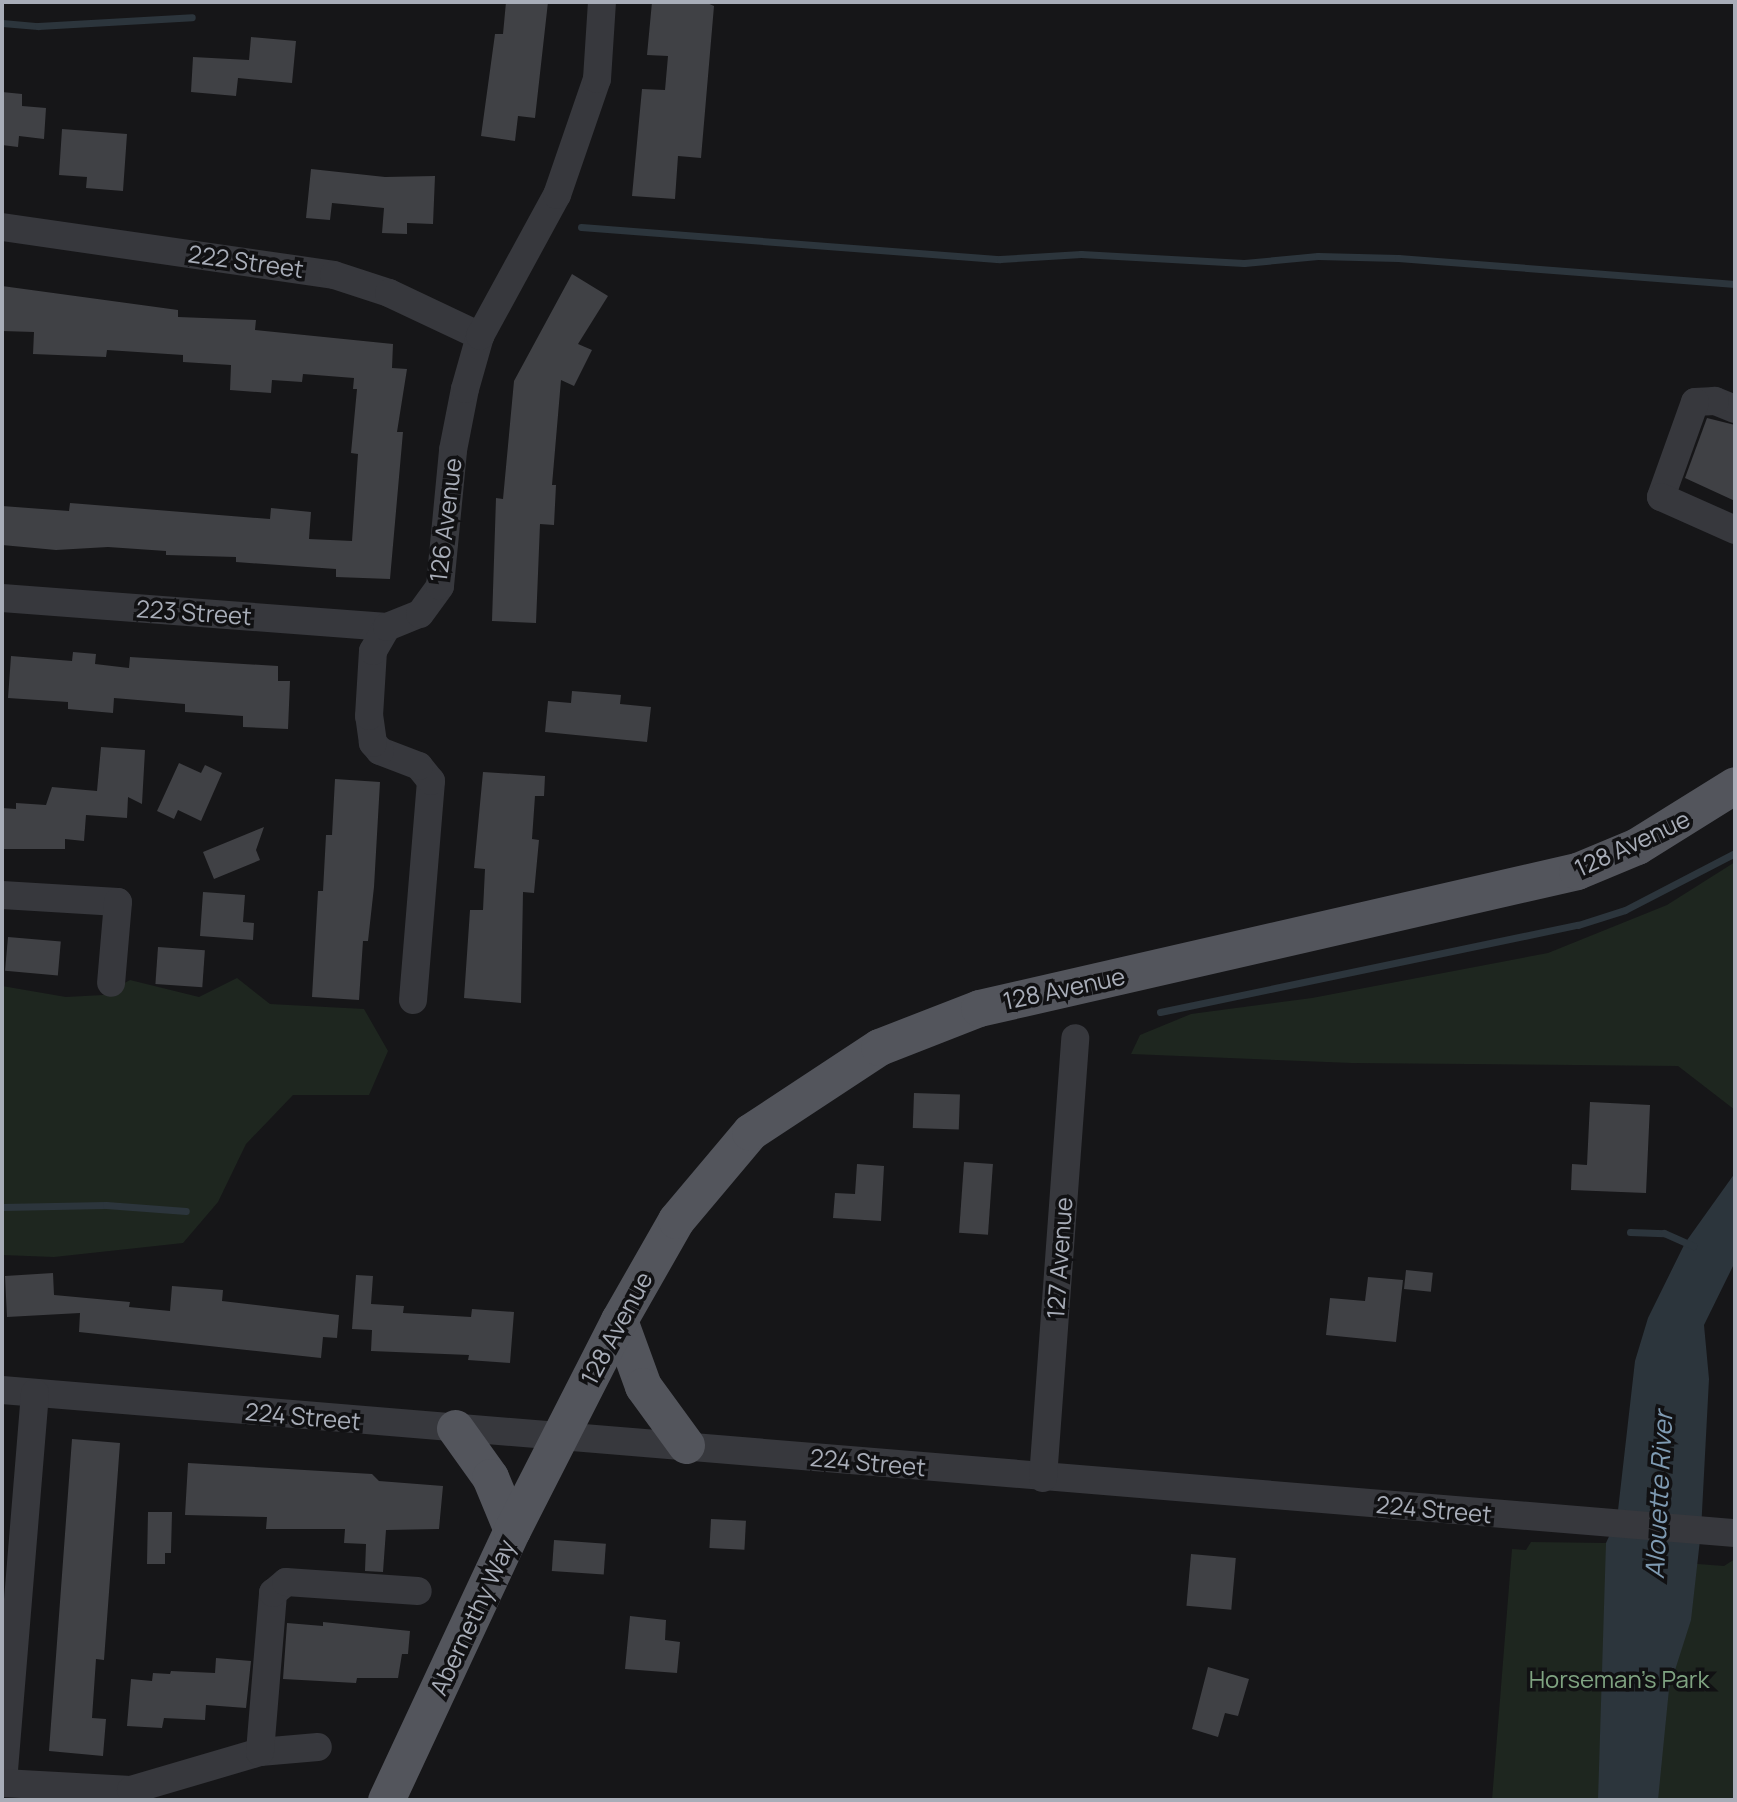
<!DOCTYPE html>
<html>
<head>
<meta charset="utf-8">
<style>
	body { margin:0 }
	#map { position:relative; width:1737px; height:1802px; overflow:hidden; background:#161618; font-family:Manrope,sans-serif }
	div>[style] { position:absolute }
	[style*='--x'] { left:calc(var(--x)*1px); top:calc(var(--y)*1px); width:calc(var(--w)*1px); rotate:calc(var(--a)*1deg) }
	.green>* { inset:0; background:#1e261f }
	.water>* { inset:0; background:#2c353c }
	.stream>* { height:7px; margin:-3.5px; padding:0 3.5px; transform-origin:3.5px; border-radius:3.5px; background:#2c353c }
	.building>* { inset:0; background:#404145; transform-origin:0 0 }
	.minor>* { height:28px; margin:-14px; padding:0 14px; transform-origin:14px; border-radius:14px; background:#37383d }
	.major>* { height:37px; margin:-18.5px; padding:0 18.5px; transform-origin:18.5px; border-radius:18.5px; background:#53555c }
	span { translate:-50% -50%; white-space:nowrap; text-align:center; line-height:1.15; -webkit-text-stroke:7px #111113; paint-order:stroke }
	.street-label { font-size:24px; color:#a8adb8 }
	.park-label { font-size:24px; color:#7fa381 }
	.water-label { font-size:26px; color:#7f9bb3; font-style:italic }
	.frame { position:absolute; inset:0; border:4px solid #a8adb8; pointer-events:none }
</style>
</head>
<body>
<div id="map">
	<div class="green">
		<i style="clip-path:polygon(1735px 862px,1735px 1110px,1678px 1066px,1352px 1063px,1131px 1054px,1140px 1035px,1191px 1014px,1312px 998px,1548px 953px,1667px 905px)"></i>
		<i style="clip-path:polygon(237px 978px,270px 1004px,364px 1009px,388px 1051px,369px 1095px,293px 1095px,246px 1144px,218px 1202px,183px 1243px,54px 1257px,2px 1255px,2px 986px,66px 997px,103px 995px,130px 980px,199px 997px)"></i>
		<i style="clip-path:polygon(1531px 1542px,1606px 1543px,1607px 1557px,1724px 1566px,1735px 1559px,1735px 1800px,1492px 1800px,1512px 1549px,1526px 1550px)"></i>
	</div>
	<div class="water">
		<i style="clip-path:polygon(1735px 1173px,1735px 1262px,1704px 1325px,1709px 1379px,1701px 1531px,1691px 1620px,1669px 1689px,1658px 1800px,1598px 1800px,1606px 1543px,1617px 1519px,1635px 1361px,1648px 1318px,1685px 1243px)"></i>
	</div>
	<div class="stream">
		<i style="--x:2;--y:23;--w:36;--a:5"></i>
		<i style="--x:38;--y:26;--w:154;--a:-3.3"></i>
		<i style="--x:581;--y:227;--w:420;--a:4.4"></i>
		<i style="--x:1000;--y:259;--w:81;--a:-3.5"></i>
		<i style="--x:1081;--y:254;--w:163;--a:3.2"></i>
		<i style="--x:1244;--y:263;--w:74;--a:-5.4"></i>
		<i style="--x:1318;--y:256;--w:80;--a:1.4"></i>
		<i style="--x:1398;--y:258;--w:338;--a:4.4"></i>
		<i style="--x:1160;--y:1012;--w:427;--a:-11.8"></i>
		<i style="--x:1578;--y:925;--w:49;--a:-17.7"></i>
		<i style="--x:1625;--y:910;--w:124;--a:-27.4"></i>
		<i style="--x:2;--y:1207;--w:104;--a:-1.1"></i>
		<i style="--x:106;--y:1205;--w:80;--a:4.3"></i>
		<i style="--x:1630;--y:1232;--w:34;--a:2"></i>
		<i style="--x:1664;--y:1233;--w:32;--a:24"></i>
	</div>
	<div class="building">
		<i style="clip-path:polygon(506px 2px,548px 2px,535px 118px,518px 116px,515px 141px,481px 136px,495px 34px,503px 34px)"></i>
		<i style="clip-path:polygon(652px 2px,705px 2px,714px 6px,701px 158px,678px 156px,675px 199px,632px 196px,642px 89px,665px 90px,668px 56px,647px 55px)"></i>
		<i style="clip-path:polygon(251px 37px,296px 41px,292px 83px,238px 78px,236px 96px,191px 92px,193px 57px,249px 60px)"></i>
		<i style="clip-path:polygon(2px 92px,22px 94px,22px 106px,46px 108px,44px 139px,19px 136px,18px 147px,2px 145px)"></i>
		<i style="clip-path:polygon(62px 129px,127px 134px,123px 191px,86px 188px,87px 177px,59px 175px)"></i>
		<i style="clip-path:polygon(311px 169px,385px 177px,435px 176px,433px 224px,407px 223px,407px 234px,382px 233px,384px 208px,332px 203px,330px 220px,306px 218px)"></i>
		<i style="clip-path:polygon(572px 274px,608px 296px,578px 344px,592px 350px,574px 386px,561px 380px,552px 485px,556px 485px,554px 525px,540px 524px,536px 623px,492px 621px,496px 498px,503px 499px,514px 381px)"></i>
		<i style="clip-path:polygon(2px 286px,178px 310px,178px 317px,256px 320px,255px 330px,393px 344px,392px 368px,407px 369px,397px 432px,403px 432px,390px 579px,336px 577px,336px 569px,236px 562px,236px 557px,166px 555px,166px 551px,108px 547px,56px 550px,2px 545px,2px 506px,69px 511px,70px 503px,270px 519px,271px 508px,311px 512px,309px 539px,352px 541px,358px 454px,351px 453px,357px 389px,353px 389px,354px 378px,303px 374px,302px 382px,272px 380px,271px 393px,230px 390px,231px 365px,183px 362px,183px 355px,107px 350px,106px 357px,33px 354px,34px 332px,2px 331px)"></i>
		<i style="clip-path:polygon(1707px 418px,1735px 425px,1735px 501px,1685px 478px)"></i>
		<i style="clip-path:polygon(73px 652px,96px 654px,95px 664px,129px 668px,130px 657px,278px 666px,278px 681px,290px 681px,288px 729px,243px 727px,243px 716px,185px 712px,185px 704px,114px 698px,113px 713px,68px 709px,68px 702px,8px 698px,11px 656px,72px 661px)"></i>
		<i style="clip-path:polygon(572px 691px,621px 695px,620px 704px,651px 707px,647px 742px,545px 732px,548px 701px,571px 703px)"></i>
		<i style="clip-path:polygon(101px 747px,145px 750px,142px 804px,128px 797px,127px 818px,86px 815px,84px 841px,65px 839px,65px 849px,2px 849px,2px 808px,16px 809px,16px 803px,46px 805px,52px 787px,97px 791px)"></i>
		<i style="clip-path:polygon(179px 763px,201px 773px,205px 765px,222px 773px,201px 821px,178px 810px,174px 819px,157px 811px)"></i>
		<i style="clip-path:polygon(483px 772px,545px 776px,544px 796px,535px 796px,532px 839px,539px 840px,534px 893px,523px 892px,521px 1003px,464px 998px,470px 910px,483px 910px,485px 869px,474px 868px)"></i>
		<i style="clip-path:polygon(335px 779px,380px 782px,374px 887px,368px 941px,363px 941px,359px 1000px,312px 997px,318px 891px,323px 891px,326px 835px,332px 835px)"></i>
		<i style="clip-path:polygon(264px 827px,256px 850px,260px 860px,214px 879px,203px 852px)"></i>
		<i style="clip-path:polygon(203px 892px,245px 895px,243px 922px,254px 923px,253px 940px,200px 936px)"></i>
		<i style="left:8px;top:937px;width:53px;height:34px;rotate:5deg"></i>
		<i style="left:158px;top:947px;width:47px;height:37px;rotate:4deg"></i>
		<i style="left:914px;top:1093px;width:46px;height:35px;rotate:2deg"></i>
		<i style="clip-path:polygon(1590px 1102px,1650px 1105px,1646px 1193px,1571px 1190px,1572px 1164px,1587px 1165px)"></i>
		<i style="left:964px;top:1162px;width:29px;height:71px;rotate:4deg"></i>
		<i style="clip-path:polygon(857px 1164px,884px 1166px,881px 1221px,833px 1218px,835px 1193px,855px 1194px)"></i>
		<i style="left:1406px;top:1270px;width:27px;height:19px;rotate:6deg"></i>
		<i style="clip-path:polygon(53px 1273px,54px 1295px,130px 1302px,129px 1307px,170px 1311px,172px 1286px,223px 1290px,222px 1301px,339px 1315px,337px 1338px,323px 1337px,321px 1358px,79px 1332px,80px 1313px,7px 1317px,5px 1276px)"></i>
		<i style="clip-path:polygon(356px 1275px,373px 1276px,371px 1304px,404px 1306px,403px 1313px,471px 1317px,472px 1309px,514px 1312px,510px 1363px,468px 1360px,469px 1355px,371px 1351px,372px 1330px,352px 1329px)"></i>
		<i style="clip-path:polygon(1368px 1277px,1403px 1280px,1396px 1342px,1326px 1335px,1330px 1298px,1365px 1301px)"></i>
		<i style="clip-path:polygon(72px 1439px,120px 1443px,104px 1660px,96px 1659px,92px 1718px,106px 1719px,103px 1756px,49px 1751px)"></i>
		<i style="clip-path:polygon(188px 1463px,372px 1474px,379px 1481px,443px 1486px,439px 1529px,386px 1530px,383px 1572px,365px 1571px,366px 1544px,344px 1543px,345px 1529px,266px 1529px,267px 1517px,185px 1515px)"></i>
		<i style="clip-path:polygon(148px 1512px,172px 1512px,171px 1553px,165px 1553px,165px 1564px,147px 1564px)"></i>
		<i style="left:711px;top:1519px;width:35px;height:29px;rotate:3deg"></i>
		<i style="left:554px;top:1540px;width:52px;height:31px;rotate:4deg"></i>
		<i style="left:1191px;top:1554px;width:45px;height:52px;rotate:5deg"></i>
		<i style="clip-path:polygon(630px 1616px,666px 1620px,665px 1640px,680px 1642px,677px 1673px,625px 1669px)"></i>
		<i style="clip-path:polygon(323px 1622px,410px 1631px,408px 1654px,402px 1654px,398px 1678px,357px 1678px,356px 1683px,283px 1679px,287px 1623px,323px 1626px)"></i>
		<i style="clip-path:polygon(216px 1658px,251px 1661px,246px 1708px,206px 1705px,205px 1720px,164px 1718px,162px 1728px,127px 1726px,131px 1679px,152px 1681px,153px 1673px,170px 1674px,171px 1671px,215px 1673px)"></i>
		<i style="clip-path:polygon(1208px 1667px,1249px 1679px,1238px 1716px,1225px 1713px,1218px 1737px,1192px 1729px)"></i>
	</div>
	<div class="minor">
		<i style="--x:2;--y:227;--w:335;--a:8.2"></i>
		<i style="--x:334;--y:275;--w:58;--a:18.1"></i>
		<i style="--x:389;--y:293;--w:101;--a:25.3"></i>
		<i style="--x:1735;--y:409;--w:22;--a:-158"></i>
		<i style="--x:1715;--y:401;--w:20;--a:177"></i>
		<i style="--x:1695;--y:402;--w:101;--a:109.7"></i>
		<i style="--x:1661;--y:497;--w:81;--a:24"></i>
		<i style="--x:2;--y:598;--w:386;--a:4.3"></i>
		<i style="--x:2;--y:895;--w:116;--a:3.5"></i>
		<i style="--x:118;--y:902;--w:81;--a:94.9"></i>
		<i style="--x:413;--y:1000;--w:220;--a:-85.3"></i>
		<i style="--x:431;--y:781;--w:19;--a:-129"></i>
		<i style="--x:419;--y:766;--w:42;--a:-159"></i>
		<i style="--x:380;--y:751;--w:11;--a:-131"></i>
		<i style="--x:373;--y:743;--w:27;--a:-98"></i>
		<i style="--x:369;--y:716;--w:65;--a:-86.5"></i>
		<i style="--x:373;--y:651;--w:28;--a:-60"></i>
		<i style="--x:387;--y:627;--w:35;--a:-22"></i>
		<i style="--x:420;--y:614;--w:34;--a:-54"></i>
		<i style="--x:440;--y:586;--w:137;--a:-84.5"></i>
		<i style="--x:453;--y:450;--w:62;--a:-78.9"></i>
		<i style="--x:465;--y:389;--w:55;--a:-74.2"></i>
		<i style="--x:480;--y:336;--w:161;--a:-61.4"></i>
		<i style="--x:557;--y:195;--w:123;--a:-71"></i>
		<i style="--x:597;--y:79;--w:77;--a:-86.3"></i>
		<i style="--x:2;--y:1390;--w:1739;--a:4.72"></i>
		<i style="--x:35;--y:1393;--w:391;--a:94.7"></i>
		<i style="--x:3;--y:1783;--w:128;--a:3.1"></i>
		<i style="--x:131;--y:1790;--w:134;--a:-16.4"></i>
		<i style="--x:260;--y:1752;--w:58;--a:-4.9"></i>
		<i style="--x:1043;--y:1478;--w:441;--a:-85.8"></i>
		<i style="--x:260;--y:1752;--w:160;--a:-85.3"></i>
		<i style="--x:273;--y:1593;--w:17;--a:-40"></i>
		<i style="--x:286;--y:1582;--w:132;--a:3.9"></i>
	</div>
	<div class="major">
		<i style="--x:619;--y:1320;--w:70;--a:70"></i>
		<i style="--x:643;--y:1386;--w:73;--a:53.9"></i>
		<i style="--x:455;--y:1428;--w:60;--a:54.5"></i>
		<i style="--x:490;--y:1477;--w:57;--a:67.5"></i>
		<i style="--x:386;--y:1800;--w:298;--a:-65"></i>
		<i style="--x:512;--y:1530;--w:236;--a:-63"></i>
		<i style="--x:619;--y:1320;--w:115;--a:-60.3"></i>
		<i style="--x:676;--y:1220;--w:115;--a:-49.9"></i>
		<i style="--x:750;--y:1132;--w:154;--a:-33.4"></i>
		<i style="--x:879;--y:1047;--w:107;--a:-21.3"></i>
		<i style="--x:979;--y:1008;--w:613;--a:-12.9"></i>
		<i style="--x:1577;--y:871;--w:65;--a:-22.6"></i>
		<i style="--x:1637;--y:846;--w:115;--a:-31.9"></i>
	</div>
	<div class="street-label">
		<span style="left:246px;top:261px;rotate:8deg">222 Street</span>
		<span style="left:445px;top:520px;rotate:-83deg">126 Avenue</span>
		<span style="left:194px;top:612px;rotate:4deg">223 Street</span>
		<span style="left:1632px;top:843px;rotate:-25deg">128 Avenue</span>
		<span style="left:1064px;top:988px;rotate:-12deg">128 Avenue</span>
		<span style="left:1059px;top:1258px;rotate:-86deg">127 Avenue</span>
		<span style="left:616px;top:1328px;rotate:-62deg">128 Avenue</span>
		<span style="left:303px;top:1416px;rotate:5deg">224 Street</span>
		<span style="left:868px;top:1462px;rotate:5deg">224 Street</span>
		<span style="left:1434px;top:1509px;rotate:5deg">224 Street</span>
		<span style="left:472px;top:1617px;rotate:-65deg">Abernethy Way</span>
	</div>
	<div class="park-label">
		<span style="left:1619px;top:1679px">Horseman's Park</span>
	</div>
	<div class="water-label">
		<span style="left:1659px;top:1495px;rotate:-87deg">Alouette River</span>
	</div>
	<div class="frame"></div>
</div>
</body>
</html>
